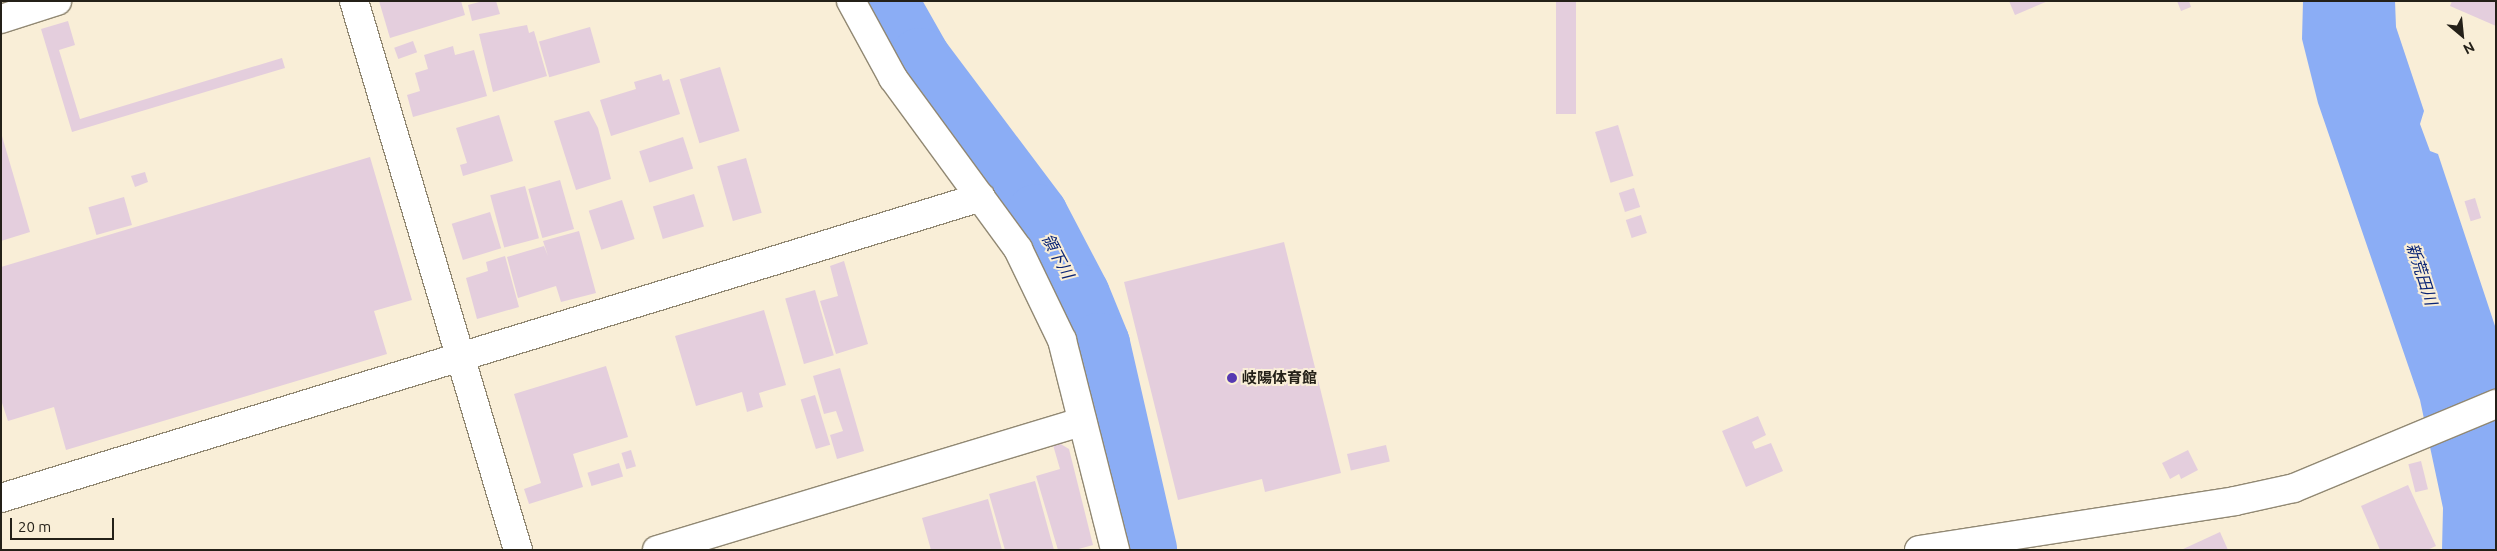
<!DOCTYPE html>
<html>
<head>
<meta charset="utf-8">
<style>
	body { margin:0 }
	#map { position:relative; width:2497px; height:551px; overflow:hidden; background:#f9eed7; font-family:Ubuntu,"Noto Sans JP",sans-serif }
	div>[style] { position:absolute }
	[style*='--x'] { left:calc(var(--x)*1px); top:calc(var(--y)*1px); width:calc(var(--w)*1px); rotate:calc(var(--a)*1deg) }
	.water>* { inset:0; background:#8badf5 }
	.river>* { height:62px; margin:-31px; padding:0 31px; transform-origin:31px; border-radius:31px; background:#8badf5 }
	.building>* { inset:0; background:#e4cedd; transform-origin:0 0 }
	.roads { filter:drop-shadow(1px 0 #918873) drop-shadow(-1px 0 #918873) drop-shadow(0 1px #918873) drop-shadow(0 -1px #918873) }
	.minor>* { height:28px; margin:-14px; padding:0 14px; transform-origin:14px; border-radius:14px; background:#fff }
	.dots>* { width:14px; height:14px; translate:-50% -50%; box-sizing:border-box; border:2px solid #f9eed7; border-radius:50% }
	span { translate:-50% -50%; white-space:nowrap; text-align:center; line-height:1.15; -webkit-text-stroke:4px #f9eed7; paint-order:stroke }
	.poi-label { font-size:15px; color:#242018; font-weight:700 }
	.left { translate:0 -50%; text-align:left }
	.water-label { font-size:16px; color:#0a2475; font-style:italic }
	.frame { position:absolute; inset:0; border:2px solid #242018; pointer-events:none }
	.north { position:absolute; left:2437px; top:10px; width:50px; height:50px; -webkit-text-stroke:4px #f9eed7; paint-order:stroke; rotate:152deg; font-size:14px; font-weight:700; line-height:20px; text-align:center; color:#242018 }
	.north::after { content:''; display:block; margin:auto; width:18px; height:22px; background:#242018; clip-path:polygon(50% 0,100% 100%,50% 72%,0 100%) }
	.scale { position:absolute; left:10px; top:518px; width:104px; height:22px; box-sizing:border-box; border:2px solid #242018; border-top:0; padding-left:6px; font-size:15px; line-height:18px; white-space:nowrap; color:#242018; -webkit-text-stroke:4px #f9eed7; paint-order:stroke }
</style>
</head>
<body>
<div id="map">
	<div class="water">
		<i style="clip-path:polygon(2303px 1px,2395px 1px,2396px 27px,2424px 111px,2420px 124px,2430px 151px,2438px 154px,2496px 329px,2496px 550px,2442px 550px,2443px 508px,2420px 400px,2318px 103px,2302px 39px)"></i>
	</div>
	<div class="river">
		<i style="--x:887;--y:1;--w:67;--a:60.4"></i>
		<i style="--x:920;--y:59;--w:195;--a:53.1"></i>
		<i style="--x:1037;--y:215;--w:90;--a:62.3"></i>
		<i style="--x:1079;--y:295;--w:53;--a:67.8"></i>
		<i style="--x:1099;--y:344;--w:211;--a:77.1"></i>
	</div>
	<div class="building">
		<i style="clip-path:polygon(379px 1px,461px 1px,465px 15px,390px 38px)"></i>
		<i style="clip-path:polygon(483px 1px,496px 1px,500px 14px,472px 21px,468px 5px)"></i>
		<i style="left:1556px;top:1px;width:20px;height:113px"></i>
		<i style="clip-path:polygon(2009px 1px,2048px 1px,2015px 15px)"></i>
		<i style="clip-path:polygon(2177px 1px,2189px 1px,2191px 7px,2181px 11px)"></i>
		<i style="clip-path:polygon(2452px 1px,2496px 1px,2496px 26px,2450px 6px)"></i>
		<i style="clip-path:polygon(68px 21px,75px 45px,59px 50px,80px 119px,282px 58px,285px 68px,72px 132px,41px 29px)"></i>
		<i style="clip-path:polygon(527px 25px,529px 33px,534px 31px,547px 76px,493px 92px,479px 34px)"></i>
		<i style="left:590px;top:27px;width:37px;height:53px;rotate:74deg"></i>
		<i style="left:413px;top:41px;width:12px;height:20px;rotate:70deg"></i>
		<i style="clip-path:polygon(453px 46px,455px 55px,474px 50px,487px 96px,413px 117px,407px 95px,420px 91px,415px 73px,428px 69px,424px 55px)"></i>
		<i style="left:720px;top:67px;width:67px;height:42px;rotate:73deg"></i>
		<i style="clip-path:polygon(661px 74px,663px 81px,669px 79px,680px 114px,611px 136px,600px 100px,636px 89px,634px 82px)"></i>
		<i style="clip-path:polygon(589px 111px,598px 128px,611px 179px,576px 190px,554px 121px)"></i>
		<i style="clip-path:polygon(499px 115px,513px 161px,463px 176px,460px 165px,467px 163px,456px 128px)"></i>
		<i style="left:1618px;top:125px;width:53px;height:24px;rotate:73deg"></i>
		<i style="clip-path:polygon(2px 136px,30px 232px,1px 241px,1px 137px)"></i>
		<i style="left:683px;top:137px;width:33px;height:46px;rotate:72deg"></i>
		<i style="clip-path:polygon(370px 157px,412px 300px,374px 311px,387px 354px,66px 450px,54px 407px,8px 421px,1px 400px,1px 267px)"></i>
		<i style="left:746px;top:158px;width:57px;height:30px;rotate:74deg"></i>
		<i style="clip-path:polygon(145px 172px,148px 182px,135px 187px,131px 176px)"></i>
		<i style="left:560px;top:180px;width:51px;height:33px;rotate:74deg"></i>
		<i style="left:525px;top:186px;width:54px;height:36px;rotate:75deg"></i>
		<i style="left:1634px;top:188px;width:20px;height:16px;rotate:72deg"></i>
		<i style="left:694px;top:194px;width:34px;height:43px;rotate:73deg"></i>
		<i style="left:124px;top:197px;width:29px;height:37px;rotate:74deg"></i>
		<i style="left:2475px;top:198px;width:21px;height:11px;rotate:73deg"></i>
		<i style="left:622px;top:200px;width:41px;height:35px;rotate:72deg"></i>
		<i style="left:490px;top:212px;width:38px;height:40px;rotate:73deg"></i>
		<i style="left:1641px;top:215px;width:19px;height:16px;rotate:72deg"></i>
		<i style="clip-path:polygon(579px 231px,596px 293px,561px 302px,556px 286px,518px 298px,507px 257px,544px 246px,548px 256px,543px 241px)"></i>
		<i style="clip-path:polygon(1284px 242px,1341px 473px,1265px 492px,1262px 479px,1178px 500px,1124px 282px)"></i>
		<i style="clip-path:polygon(505px 256px,519px 307px,477px 319px,466px 278px,488px 271px,486px 262px)"></i>
		<i style="clip-path:polygon(844px 261px,868px 344px,836px 354px,820px 301px,838px 296px,830px 266px)"></i>
		<i style="left:815px;top:290px;width:68px;height:31px;rotate:74deg"></i>
		<i style="clip-path:polygon(764px 310px,786px 385px,759px 393px,763px 407px,747px 412px,742px 392px,696px 406px,675px 336px)"></i>
		<i style="clip-path:polygon(606px 366px,628px 437px,573px 454px,583px 487px,529px 504px,524px 489px,541px 483px,514px 394px)"></i>
		<i style="clip-path:polygon(840px 368px,864px 451px,837px 459px,830px 435px,843px 431px,836px 411px,824px 414px,813px 376px)"></i>
		<i style="left:815px;top:395px;width:52px;height:15px;rotate:73deg"></i>
		<i style="clip-path:polygon(1758px 416px,1766px 435px,1752px 442px,1755px 449px,1771px 443px,1783px 471px,1746px 487px,1722px 431px)"></i>
		<i style="clip-path:polygon(1059px 443px,1069px 449px,1093px 545px,1075px 550px,1058px 550px,1036px 476px,1060px 469px,1053px 445px)"></i>
		<i style="left:1386px;top:445px;width:17px;height:40px;rotate:77deg"></i>
		<i style="left:631px;top:450px;width:17px;height:10px;rotate:73deg"></i>
		<i style="clip-path:polygon(2188px 450px,2198px 470px,2181px 479px,2179px 474px,2170px 479px,2162px 463px)"></i>
		<i style="left:2421px;top:461px;width:29px;height:13px;rotate:76deg"></i>
		<i style="left:619px;top:463px;width:14px;height:33px;rotate:73deg"></i>
		<i style="clip-path:polygon(1035px 481px,1054px 550px,1005px 550px,989px 494px)"></i>
		<i style="clip-path:polygon(2408px 485px,2436px 546px,2427px 550px,2380px 550px,2361px 506px)"></i>
		<i style="clip-path:polygon(988px 499px,1002px 550px,931px 550px,922px 518px)"></i>
		<i style="clip-path:polygon(2220px 532px,2228px 550px,2181px 550px)"></i>
	</div>
	<div class="roads">
		<div class="minor">
			<i style="--x:354;--y:1;--w:573;--a:73.37"></i>
			<i style="--x:851;--y:1;--w:88;--a:61.4"></i>
			<i style="--x:893;--y:78;--w:212;--a:53.8"></i>
			<i style="--x:1018;--y:249;--w:101;--a:64.2"></i>
			<i style="--x:1062;--y:340;--w:217;--a:75.8"></i>
			<i style="--x:1;--y:19;--w:59;--a:-17.8"></i>
			<i style="--x:1;--y:498;--w:1025;--a:-17.07"></i>
			<i style="--x:657;--y:550;--w:444;--a:-16.8"></i>
			<i style="--x:1919;--y:550;--w:320;--a:-8.8"></i>
			<i style="--x:2235;--y:501;--w:60;--a:-12.4"></i>
			<i style="--x:2294;--y:488;--w:219;--a:-22.6"></i>
		</div>
	</div>
	<div class="dots">
		<i style="left:1232px;top:378px;background:#5639b1"></i>
	</div>
	<div class="poi-label">
		<span class="left" style="left:1242px;top:378px">岐陽体育館</span>
	</div>
	<div class="water-label">
		<span style="left:1058px;top:256px;rotate:62deg">領下川</span>
		<span style="left:2422px;top:274px;rotate:72deg">新荒田川</span>
	</div>
	<div class="frame"></div>
	<div class="north">N</div>
	<div class="scale">20 m</div>
</div>
</body>
</html>
